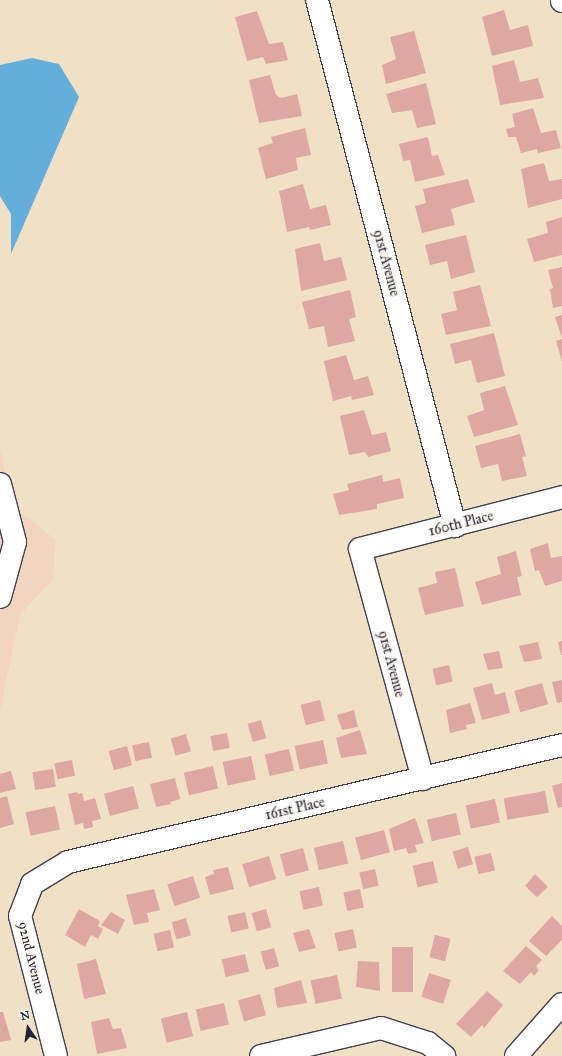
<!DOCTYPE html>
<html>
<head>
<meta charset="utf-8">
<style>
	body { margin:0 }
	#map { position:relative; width:562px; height:1056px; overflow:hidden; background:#f1e1c4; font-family:"IM FELL Great Primer",serif }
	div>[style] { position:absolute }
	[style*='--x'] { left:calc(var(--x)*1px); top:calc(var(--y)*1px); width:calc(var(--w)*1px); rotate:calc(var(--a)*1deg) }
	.built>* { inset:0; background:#f3d4be }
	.water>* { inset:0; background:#64aedc }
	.building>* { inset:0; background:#dea7a2; transform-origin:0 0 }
	.roads { filter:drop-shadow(1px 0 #413f50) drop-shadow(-1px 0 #413f50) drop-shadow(0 1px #413f50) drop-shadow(0 -1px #413f50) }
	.minor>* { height:22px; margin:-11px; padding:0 11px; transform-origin:11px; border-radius:11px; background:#fff }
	span { translate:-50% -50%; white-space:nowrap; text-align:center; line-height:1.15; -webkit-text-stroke:3px #f7f3e8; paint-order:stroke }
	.street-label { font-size:14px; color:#22223b }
	.north { position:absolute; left:8px; top:1008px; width:40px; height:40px; -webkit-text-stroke:3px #f7f3e8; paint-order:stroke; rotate:347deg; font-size:11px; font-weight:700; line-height:16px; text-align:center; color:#22223b }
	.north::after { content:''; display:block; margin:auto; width:14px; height:18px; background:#22223b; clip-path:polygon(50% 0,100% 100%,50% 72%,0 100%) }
</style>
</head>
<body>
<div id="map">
	<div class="built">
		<i style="clip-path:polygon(0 449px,13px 507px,56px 540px,53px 579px,20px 615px,0 711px)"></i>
	</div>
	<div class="water">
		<i style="clip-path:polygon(32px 58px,59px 64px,79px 97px,11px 254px,11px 214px,0 196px,0 65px)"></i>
	</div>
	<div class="building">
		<i style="clip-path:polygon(504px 10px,510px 30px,528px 25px,533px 46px,492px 56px,482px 17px)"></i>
		<i style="clip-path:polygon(257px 11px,269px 44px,283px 42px,288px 60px,266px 64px,263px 57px,247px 61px,235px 17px)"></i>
		<i style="clip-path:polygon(414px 31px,426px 73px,386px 84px,382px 65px,396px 59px,390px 37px)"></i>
		<i style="clip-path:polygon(514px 60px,520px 82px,538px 78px,544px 98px,500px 105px,492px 66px)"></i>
		<i style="clip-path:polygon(270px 75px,276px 95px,281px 98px,297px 94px,302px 116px,259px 123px,249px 80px)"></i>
		<i style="clip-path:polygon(426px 83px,436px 124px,417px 128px,412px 110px,392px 113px,386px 94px)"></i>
		<i style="clip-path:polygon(533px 108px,541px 133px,556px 130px,561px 148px,538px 153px,537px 149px,521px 153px,516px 137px,508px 137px,506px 129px,515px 127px,512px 114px)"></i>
		<i style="clip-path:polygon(305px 128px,311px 155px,296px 158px,298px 170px,266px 179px,258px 148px,273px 143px,271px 137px)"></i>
		<i style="clip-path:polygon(428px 137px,432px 156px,438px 155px,445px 175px,415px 182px,410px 160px,403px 161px,399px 144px)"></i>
		<i style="clip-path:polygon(544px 163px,549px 181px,562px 179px,562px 199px,528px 208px,521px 169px)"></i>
		<i style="clip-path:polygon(468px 179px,475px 202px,451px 209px,455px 225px,422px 233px,415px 206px,426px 203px,423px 189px)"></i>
		<i style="clip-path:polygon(303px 184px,310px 209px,326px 205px,331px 225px,310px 230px,309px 227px,287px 232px,279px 191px)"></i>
		<i style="clip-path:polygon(562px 217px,562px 255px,534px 262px,527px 239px,548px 233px,546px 222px)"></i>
		<i style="clip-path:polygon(466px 235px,475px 272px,451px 279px,447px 261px,430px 265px,425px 245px)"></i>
		<i style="clip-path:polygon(320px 243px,324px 261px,341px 257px,347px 280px,301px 291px,295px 249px)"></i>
		<i style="clip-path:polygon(562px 267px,562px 306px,553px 308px,550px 289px,553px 288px,548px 270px)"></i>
		<i style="clip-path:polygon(480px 285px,491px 326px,446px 335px,441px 314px,457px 310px,453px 292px)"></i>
		<i style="clip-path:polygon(350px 290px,356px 317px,349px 319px,355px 341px,328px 347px,324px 326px,309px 329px,302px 302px)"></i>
		<i style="clip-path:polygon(562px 315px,562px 338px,555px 317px)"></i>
		<i style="clip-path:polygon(494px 333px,505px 376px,477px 383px,471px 360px,455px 364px,450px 344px)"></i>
		<i style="clip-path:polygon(562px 339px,562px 361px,556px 341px)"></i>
		<i style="clip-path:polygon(346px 355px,354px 380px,368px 376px,374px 395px,352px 400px,351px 396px,333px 401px,324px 361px)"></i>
		<i style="clip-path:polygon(505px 386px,518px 425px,474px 437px,467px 416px,484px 410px,480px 393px)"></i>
		<i style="clip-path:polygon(364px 410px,372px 435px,386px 432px,391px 451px,368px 457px,365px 452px,349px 455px,340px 416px)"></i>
		<i style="clip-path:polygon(520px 434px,526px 456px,522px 457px,527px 476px,502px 481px,498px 464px,481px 468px,475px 446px)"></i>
		<i style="clip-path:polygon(382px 475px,383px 482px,400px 478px,404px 498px,377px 504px,377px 509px,339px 515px,333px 494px,349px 490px,347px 484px)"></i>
		<i style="clip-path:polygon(548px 543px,551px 558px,562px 556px,562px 581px,545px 586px,539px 570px,535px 571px,530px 549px)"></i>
		<i style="clip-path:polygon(516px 551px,522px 576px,517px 577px,521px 595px,482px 605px,475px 582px,501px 574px,497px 557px)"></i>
		<i style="clip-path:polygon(455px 568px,464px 606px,425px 615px,418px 588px,437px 583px,435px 572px)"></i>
		<i style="clip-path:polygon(562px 641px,562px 655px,561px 655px,558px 642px)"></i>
		<i style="clip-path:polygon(538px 642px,542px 659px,524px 662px,519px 646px)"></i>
		<i style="clip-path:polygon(499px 651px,503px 668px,488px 670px,483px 654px)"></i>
		<i style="left:449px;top:665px;width:17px;height:17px;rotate:77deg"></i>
		<i style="clip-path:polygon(562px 680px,562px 702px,557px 703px,552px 682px)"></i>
		<i style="clip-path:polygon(492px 683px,495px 695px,505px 692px,510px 713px,482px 720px,473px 688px)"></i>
		<i style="left:542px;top:683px;width:22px;height:29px;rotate:74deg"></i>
		<i style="left:320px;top:700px;width:21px;height:20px;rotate:76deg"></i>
		<i style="clip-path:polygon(470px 703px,476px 723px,466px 725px,467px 729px,450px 733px,446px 710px)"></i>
		<i style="clip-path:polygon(354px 710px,358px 727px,342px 730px,337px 715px)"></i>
		<i style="left:261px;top:720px;width:19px;height:14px;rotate:74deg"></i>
		<i style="clip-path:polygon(360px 730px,367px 754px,341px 758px,336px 738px)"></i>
		<i style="left:227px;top:733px;width:15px;height:17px;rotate:79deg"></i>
		<i style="left:186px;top:734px;width:18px;height:16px;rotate:74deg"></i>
		<i style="left:323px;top:740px;width:24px;height:29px;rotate:78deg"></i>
		<i style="left:149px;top:742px;width:16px;height:17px;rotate:79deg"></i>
		<i style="left:127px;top:746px;width:20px;height:19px;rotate:75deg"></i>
		<i style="left:289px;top:749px;width:22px;height:25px;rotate:77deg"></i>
		<i style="left:251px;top:756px;width:24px;height:29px;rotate:78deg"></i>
		<i style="left:72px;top:760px;width:16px;height:18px;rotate:79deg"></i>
		<i style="left:213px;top:766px;width:23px;height:30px;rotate:77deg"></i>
		<i style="left:53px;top:769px;width:18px;height:21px;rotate:81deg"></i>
		<i style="clip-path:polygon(11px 771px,16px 789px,0 793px,0 774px)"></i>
		<i style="clip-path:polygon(175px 778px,180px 799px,170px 802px,171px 804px,156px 807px,150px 784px)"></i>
		<i style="clip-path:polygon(562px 783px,562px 807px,558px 808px,552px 786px)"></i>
		<i style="left:133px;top:786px;width:23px;height:30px;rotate:75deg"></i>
		<i style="left:545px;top:791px;width:22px;height:42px;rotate:80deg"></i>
		<i style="clip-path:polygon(77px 792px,78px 794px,82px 793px,84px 801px,95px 798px,101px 819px,92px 821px,93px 827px,84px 829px,83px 823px,75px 825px,68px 794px)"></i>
		<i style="clip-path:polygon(7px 796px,14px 824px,0 828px,0 798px)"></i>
		<i style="left:495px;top:799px;width:24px;height:30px;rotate:78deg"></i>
		<i style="left:55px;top:806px;width:24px;height:30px;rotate:78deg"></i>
		<i style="left:456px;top:813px;width:22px;height:30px;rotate:77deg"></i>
		<i style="clip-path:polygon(415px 818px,424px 843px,415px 845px,417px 852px,408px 854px,406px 848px,394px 851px,389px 829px)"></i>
		<i style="left:384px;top:830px;width:23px;height:30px;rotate:75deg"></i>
		<i style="left:343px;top:841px;width:23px;height:30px;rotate:77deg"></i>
		<i style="left:468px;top:847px;width:18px;height:16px;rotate:74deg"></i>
		<i style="left:303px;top:848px;width:23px;height:24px;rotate:75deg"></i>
		<i style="left:491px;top:853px;width:18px;height:17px;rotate:77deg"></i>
		<i style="left:269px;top:856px;width:24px;height:28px;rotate:73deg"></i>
		<i style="left:433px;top:861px;width:22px;height:21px;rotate:77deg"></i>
		<i style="clip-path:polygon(228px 867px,234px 889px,210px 895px,205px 877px,214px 874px,213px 870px)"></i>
		<i style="left:375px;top:869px;width:17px;height:16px;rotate:77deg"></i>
		<i style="clip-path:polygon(535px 874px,548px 887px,537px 897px,525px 886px)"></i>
		<i style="left:193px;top:876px;width:23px;height:27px;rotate:72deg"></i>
		<i style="left:319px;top:887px;width:19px;height:20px;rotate:78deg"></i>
		<i style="clip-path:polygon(154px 889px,160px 910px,147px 913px,149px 922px,134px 925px,126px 895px)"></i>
		<i style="left:360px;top:889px;width:19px;height:17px;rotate:78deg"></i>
		<i style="clip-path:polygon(79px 909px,100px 921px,98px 926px,103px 929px,98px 939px,91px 935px,85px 947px,65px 935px)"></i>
		<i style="left:266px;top:909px;width:19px;height:15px;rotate:74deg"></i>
		<i style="clip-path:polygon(111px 912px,125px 920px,118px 934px,101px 925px)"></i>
		<i style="left:245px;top:912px;width:17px;height:18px;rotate:77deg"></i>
		<i style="clip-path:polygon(552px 916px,562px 926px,562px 940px,546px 956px,529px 941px)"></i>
		<i style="left:186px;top:918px;width:18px;height:15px;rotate:74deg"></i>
		<i style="clip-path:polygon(309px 929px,316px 948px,299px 952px,293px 933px)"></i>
		<i style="left:353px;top:929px;width:19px;height:19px;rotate:78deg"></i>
		<i style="left:170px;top:930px;width:18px;height:17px;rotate:77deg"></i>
		<i style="left:435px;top:935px;width:16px;height:23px;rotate:14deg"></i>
		<i style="clip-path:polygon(526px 946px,542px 960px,536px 966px,539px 970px,534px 976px,531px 972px,520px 984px,503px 971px)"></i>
		<i style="left:392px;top:947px;width:21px;height:45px"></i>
		<i style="left:274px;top:948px;width:19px;height:14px;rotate:74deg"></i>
		<i style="left:245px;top:954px;width:18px;height:24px;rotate:77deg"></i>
		<i style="clip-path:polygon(96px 959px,106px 994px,84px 999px,77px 964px)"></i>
		<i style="clip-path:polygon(358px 961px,379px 962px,380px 991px,356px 987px)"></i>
		<i style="left:429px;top:973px;width:23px;height:25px;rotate:18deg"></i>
		<i style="left:337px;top:975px;width:24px;height:27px;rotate:78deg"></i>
		<i style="clip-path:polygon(301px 980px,307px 1003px,277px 1008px,274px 988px)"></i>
		<i style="clip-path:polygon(487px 991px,503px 1005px,484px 1028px,482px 1025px,471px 1037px,456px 1024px)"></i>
		<i style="left:260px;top:994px;width:22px;height:23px;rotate:74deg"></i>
		<i style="left:224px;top:1003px;width:22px;height:29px;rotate:77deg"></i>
		<i style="clip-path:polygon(0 1012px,3px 1012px,11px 1040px,0 1042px)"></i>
		<i style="left:187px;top:1012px;width:25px;height:27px;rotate:76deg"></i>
		<i style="clip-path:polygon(109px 1018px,113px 1029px,121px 1028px,127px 1048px,97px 1054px,91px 1022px)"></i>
	</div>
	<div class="roads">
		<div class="minor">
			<i style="--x:317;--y:0;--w:544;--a:75.3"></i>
			<i style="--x:562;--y:0;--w:1;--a:90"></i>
			<i style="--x:0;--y:484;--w:60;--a:75.5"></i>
			<i style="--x:15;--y:542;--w:57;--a:105.3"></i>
			<i style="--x:423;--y:779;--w:238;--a:-105.3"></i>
			<i style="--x:360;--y:549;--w:209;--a:-14.4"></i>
			<i style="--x:56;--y:1056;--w:145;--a:-104.4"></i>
			<i style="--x:20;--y:916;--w:34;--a:-69"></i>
			<i style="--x:32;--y:884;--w:42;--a:-31.4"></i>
			<i style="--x:68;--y:862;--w:508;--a:-13.32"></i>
			<i style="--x:261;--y:1056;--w:123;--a:-13.1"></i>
			<i style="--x:381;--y:1028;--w:49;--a:17.7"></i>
			<i style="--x:428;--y:1043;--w:21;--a:39"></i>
			<i style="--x:516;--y:1056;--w:69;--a:-48.5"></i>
		</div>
	</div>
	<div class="street-label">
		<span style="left:386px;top:263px;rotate:75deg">91st Avenue</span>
		<span style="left:461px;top:524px;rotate:-14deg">160th Place</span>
		<span style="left:391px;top:664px;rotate:75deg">91st Avenue</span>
		<span style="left:295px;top:809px;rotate:-13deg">161st Place</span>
		<span style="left:31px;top:958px;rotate:76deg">92nd Avenue</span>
	</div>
	<div class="north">N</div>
</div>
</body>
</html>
